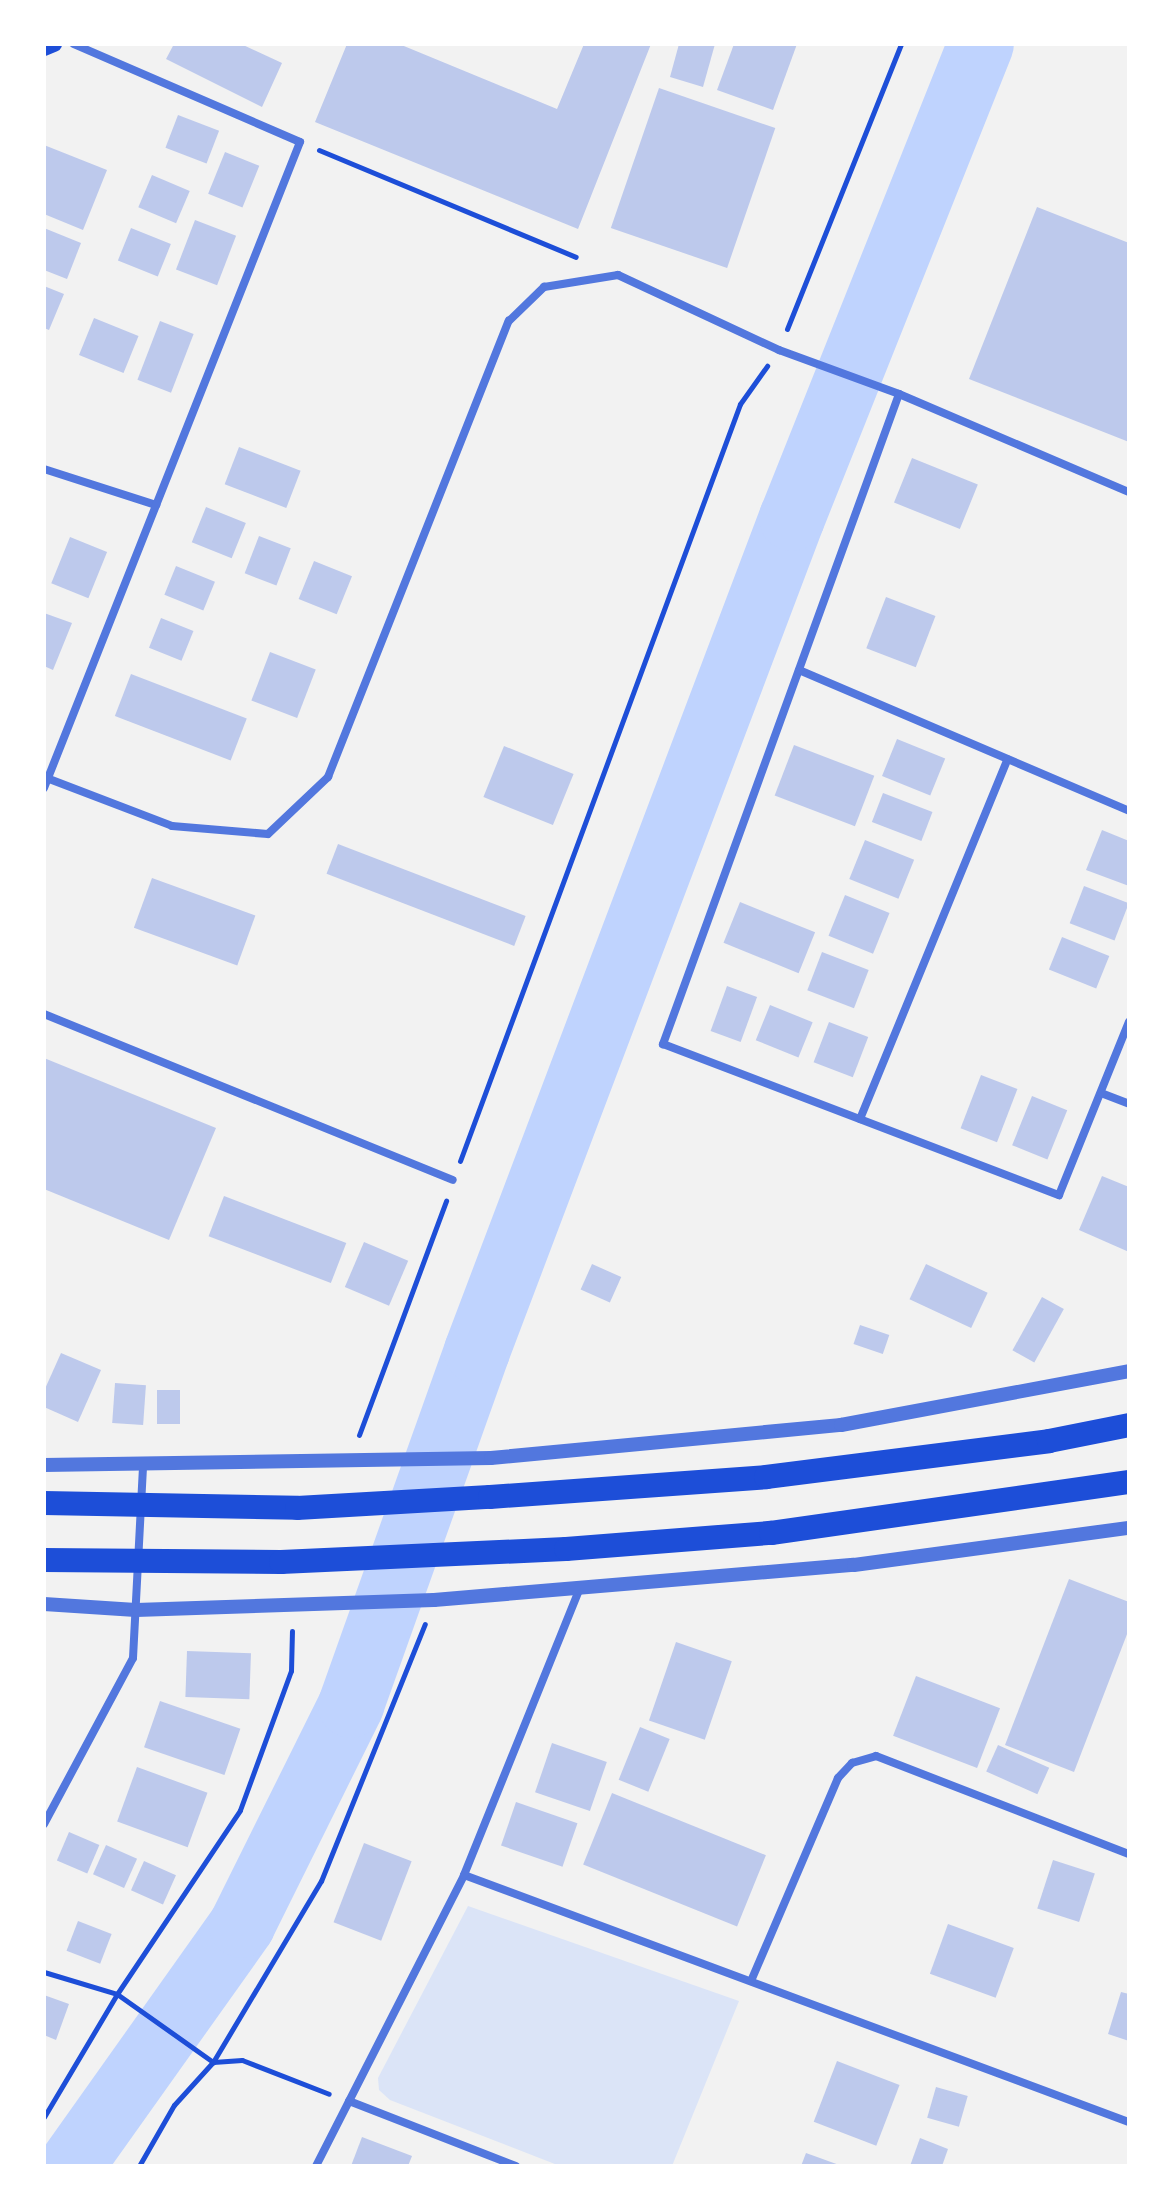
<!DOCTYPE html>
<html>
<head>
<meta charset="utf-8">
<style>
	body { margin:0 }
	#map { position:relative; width:1173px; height:2210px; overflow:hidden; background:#f2f2f2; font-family:"Sofia Sans Condensed",sans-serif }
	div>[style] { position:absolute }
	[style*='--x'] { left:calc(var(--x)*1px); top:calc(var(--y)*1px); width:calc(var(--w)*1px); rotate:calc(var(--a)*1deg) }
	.green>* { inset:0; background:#dbe4f7 }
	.river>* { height:66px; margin:-33px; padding:0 33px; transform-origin:33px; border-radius:33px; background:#bfd3fe }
	.building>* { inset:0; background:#bdc9ec; transform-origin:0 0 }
	.path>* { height:5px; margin:-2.5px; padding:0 2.5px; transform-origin:2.5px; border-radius:2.5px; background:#1d4ed8 }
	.minor>* { height:8px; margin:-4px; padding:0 4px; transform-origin:4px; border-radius:4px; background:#5277de }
	.tertiary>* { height:14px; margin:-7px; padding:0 7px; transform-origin:7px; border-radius:7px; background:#5277de }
	.secondary>* { height:16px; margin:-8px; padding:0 8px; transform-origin:8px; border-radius:8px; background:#1d4ed8 }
	.motorway>* { height:24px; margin:-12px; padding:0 12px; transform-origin:12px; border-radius:12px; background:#1d4ed8 }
	span { translate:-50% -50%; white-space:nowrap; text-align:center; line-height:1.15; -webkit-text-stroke:6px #fff; paint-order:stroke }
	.frame { position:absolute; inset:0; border:46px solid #fff; pointer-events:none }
</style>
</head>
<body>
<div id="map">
	<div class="green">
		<i style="clip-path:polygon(468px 1906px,739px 2001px,672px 2166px,560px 2166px,390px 2100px,379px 2090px,378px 2078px)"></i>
	</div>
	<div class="river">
		<i style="--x:71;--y:2166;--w:296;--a:-54.6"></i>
		<i style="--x:242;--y:1925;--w:246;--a:-63.6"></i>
		<i style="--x:351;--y:1705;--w:376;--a:-70.4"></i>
		<i style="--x:477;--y:1351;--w:891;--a:-69.29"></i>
		<i style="--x:792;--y:518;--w:510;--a:-68.26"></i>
	</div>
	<div class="building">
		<i style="clip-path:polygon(174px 44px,241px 44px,282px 63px,262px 107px,166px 59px)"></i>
		<i style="clip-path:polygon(347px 44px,399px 44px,557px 109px,584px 44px,651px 44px,578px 229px,315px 122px)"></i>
		<i style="clip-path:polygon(679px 44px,715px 44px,703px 87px,670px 77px)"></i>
		<i style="clip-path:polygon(734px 44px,797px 44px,773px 110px,717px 90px)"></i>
		<i style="left:659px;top:88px;width:123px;height:148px;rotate:19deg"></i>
		<i style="left:178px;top:115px;width:44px;height:35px;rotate:21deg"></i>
		<i style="clip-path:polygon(44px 145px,107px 170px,83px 230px,44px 214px)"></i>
		<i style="left:225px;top:152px;width:37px;height:45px;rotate:22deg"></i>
		<i style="left:152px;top:175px;width:41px;height:35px;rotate:23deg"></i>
		<i style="clip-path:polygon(1037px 207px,1129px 243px,1129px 442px,969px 379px)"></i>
		<i style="left:195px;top:220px;width:44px;height:53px;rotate:21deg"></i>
		<i style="clip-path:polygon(44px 228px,81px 243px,67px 279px,44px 270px)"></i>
		<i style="left:131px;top:228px;width:43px;height:35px;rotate:22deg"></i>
		<i style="clip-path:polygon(44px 286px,64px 294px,49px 330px,44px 328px)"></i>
		<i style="left:94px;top:318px;width:48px;height:40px;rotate:22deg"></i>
		<i style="left:160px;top:321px;width:36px;height:63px;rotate:21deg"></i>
		<i style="left:239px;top:447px;width:66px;height:40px;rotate:21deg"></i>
		<i style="left:912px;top:458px;width:71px;height:48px;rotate:22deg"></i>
		<i style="left:206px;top:507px;width:43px;height:38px;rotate:22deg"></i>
		<i style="left:259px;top:536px;width:34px;height:40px;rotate:21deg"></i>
		<i style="left:70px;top:537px;width:40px;height:50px;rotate:22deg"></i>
		<i style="left:314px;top:561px;width:41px;height:41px;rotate:22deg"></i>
		<i style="left:176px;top:566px;width:42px;height:31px;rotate:22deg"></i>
		<i style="left:886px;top:597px;width:53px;height:55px;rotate:21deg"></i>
		<i style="clip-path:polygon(44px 613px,72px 623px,53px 670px,44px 666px)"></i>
		<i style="left:161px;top:618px;width:35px;height:32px;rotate:22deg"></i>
		<i style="left:270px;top:652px;width:49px;height:52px;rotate:21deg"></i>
		<i style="left:131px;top:674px;width:124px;height:45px;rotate:21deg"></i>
		<i style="left:897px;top:739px;width:52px;height:40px;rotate:22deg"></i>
		<i style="left:794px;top:745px;width:86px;height:54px;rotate:21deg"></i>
		<i style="left:504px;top:746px;width:75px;height:55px;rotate:22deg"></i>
		<i style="left:883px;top:793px;width:53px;height:31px;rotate:21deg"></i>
		<i style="clip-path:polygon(1102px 830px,1129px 841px,1129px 886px,1086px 870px)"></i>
		<i style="left:865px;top:840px;width:53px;height:42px;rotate:22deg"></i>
		<i style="left:338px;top:844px;width:201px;height:32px;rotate:21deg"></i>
		<i style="left:152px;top:878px;width:110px;height:53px;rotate:20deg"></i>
		<i style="left:1084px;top:886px;width:48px;height:40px;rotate:21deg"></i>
		<i style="left:845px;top:895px;width:48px;height:44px;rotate:22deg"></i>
		<i style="left:740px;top:902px;width:81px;height:44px;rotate:22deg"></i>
		<i style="left:1062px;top:937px;width:51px;height:35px;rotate:22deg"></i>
		<i style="left:822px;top:952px;width:50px;height:41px;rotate:21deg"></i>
		<i style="left:727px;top:986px;width:32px;height:48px;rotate:20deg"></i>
		<i style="left:770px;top:1005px;width:46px;height:38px;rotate:22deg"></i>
		<i style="left:829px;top:1022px;width:42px;height:43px;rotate:21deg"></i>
		<i style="clip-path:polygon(44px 1058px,216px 1128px,169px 1240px,44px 1189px)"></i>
		<i style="left:981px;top:1075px;width:39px;height:57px;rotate:21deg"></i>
		<i style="left:1032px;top:1096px;width:38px;height:53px;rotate:22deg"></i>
		<i style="clip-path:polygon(1102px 1176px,1129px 1187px,1129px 1252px,1079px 1230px)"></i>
		<i style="left:224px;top:1196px;width:131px;height:43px;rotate:21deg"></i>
		<i style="left:364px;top:1242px;width:48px;height:49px;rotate:23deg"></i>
		<i style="left:592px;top:1264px;width:32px;height:28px;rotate:24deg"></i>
		<i style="left:926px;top:1264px;width:68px;height:39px;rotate:25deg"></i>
		<i style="left:1042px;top:1297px;width:25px;height:61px;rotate:29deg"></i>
		<i style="left:860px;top:1325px;width:31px;height:20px;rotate:19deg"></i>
		<i style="clip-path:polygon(61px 1353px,101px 1370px,78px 1422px,44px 1407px,44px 1391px)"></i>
		<i style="left:115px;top:1383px;width:31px;height:40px;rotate:4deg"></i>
		<i style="left:157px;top:1390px;width:23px;height:34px"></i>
		<i style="clip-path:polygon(1069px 1579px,1129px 1602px,1129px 1629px,1074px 1772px,1005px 1745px)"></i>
		<i style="left:676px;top:1642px;width:59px;height:83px;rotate:19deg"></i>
		<i style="left:187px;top:1651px;width:64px;height:46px;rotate:2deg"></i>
		<i style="left:916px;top:1676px;width:90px;height:64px;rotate:21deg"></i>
		<i style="left:160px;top:1701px;width:85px;height:49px;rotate:19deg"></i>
		<i style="left:640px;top:1727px;width:32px;height:57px;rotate:22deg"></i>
		<i style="left:552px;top:1743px;width:58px;height:52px;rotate:19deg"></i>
		<i style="left:998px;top:1745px;width:56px;height:29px;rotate:24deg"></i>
		<i style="left:137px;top:1767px;width:75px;height:58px;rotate:20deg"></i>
		<i style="left:612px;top:1793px;width:166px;height:77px;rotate:22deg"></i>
		<i style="left:516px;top:1802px;width:65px;height:46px;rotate:19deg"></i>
		<i style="left:69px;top:1832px;width:33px;height:31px;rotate:23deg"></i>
		<i style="left:364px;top:1843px;width:51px;height:85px;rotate:21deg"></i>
		<i style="left:106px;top:1845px;width:34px;height:32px;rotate:24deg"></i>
		<i style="left:1053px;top:1860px;width:44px;height:51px;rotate:18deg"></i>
		<i style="left:144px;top:1861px;width:35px;height:32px;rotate:24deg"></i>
		<i style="left:78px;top:1921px;width:36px;height:32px;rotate:21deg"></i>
		<i style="left:948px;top:1924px;width:70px;height:53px;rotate:20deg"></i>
		<i style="clip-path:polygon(1121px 1992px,1129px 1994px,1129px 2041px,1108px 2034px)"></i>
		<i style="clip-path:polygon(44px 1995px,69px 2004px,56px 2040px,44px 2035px)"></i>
		<i style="left:837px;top:2061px;width:67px;height:65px;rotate:21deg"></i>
		<i style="left:936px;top:2087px;width:33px;height:32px;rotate:16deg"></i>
		<i style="clip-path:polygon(362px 2137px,412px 2156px,408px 2166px,351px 2166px)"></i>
		<i style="clip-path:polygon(920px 2138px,948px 2149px,942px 2166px,910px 2166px)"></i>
		<i style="clip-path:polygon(806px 2153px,842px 2166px,801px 2166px)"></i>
	</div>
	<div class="path">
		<i style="--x:319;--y:150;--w:278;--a:22.6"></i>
		<i style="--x:787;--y:329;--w:307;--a:-68.2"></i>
		<i style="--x:460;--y:1161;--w:807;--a:-69.7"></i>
		<i style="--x:740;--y:404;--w:47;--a:-54.6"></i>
		<i style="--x:359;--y:1435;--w:250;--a:-69.6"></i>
		<i style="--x:44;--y:1972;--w:76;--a:16.8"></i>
		<i style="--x:117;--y:1994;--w:118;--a:35.3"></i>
		<i style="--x:213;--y:2062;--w:29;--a:-4"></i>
		<i style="--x:242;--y:2060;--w:93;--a:21.3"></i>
		<i style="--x:44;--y:2117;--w:143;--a:-59.3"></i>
		<i style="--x:117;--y:1994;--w:221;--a:-56.2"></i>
		<i style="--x:240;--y:1810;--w:148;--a:-69.9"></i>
		<i style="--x:291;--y:1671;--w:40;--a:-88.6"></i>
		<i style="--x:139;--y:2166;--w:70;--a:-60.2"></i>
		<i style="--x:174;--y:2105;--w:58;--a:-47.8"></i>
		<i style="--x:213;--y:2062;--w:211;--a:-59.2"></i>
		<i style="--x:321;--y:1881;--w:277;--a:-68"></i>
	</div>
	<div class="minor">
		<i style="--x:899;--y:394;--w:692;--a:109.95"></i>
		<i style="--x:663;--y:1044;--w:424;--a:20.9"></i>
		<i style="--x:1059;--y:1195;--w:187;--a:-68"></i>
		<i style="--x:44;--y:469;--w:118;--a:17.8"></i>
		<i style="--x:799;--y:670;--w:359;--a:23.1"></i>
		<i style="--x:44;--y:777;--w:137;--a:20.9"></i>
		<i style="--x:172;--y:826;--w:96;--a:4.8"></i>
		<i style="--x:268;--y:834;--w:83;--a:-43.5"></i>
		<i style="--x:328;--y:777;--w:491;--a:-68.4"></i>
		<i style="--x:509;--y:321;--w:49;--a:-44.2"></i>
		<i style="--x:544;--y:287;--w:75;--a:-9.2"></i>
		<i style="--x:618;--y:275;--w:178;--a:25"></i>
		<i style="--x:779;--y:350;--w:128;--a:20.1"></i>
		<i style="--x:899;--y:394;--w:250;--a:23.1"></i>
		<i style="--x:44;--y:788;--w:695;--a:-68.38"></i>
		<i style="--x:300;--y:142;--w:247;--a:-156.6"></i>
		<i style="--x:44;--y:1014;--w:441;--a:22.1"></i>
		<i style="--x:1101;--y:1093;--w:30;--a:21"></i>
		<i style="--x:860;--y:1119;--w:389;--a:-67.7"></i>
		<i style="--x:44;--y:1824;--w:188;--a:-61.8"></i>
		<i style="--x:133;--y:1658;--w:193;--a:-87"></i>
		<i style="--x:464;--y:1875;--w:709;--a:20.38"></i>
		<i style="--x:751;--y:1981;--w:221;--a:-66.8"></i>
		<i style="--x:838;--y:1778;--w:21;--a:-47"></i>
		<i style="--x:852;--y:1763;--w:25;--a:-16"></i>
		<i style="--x:876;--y:1756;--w:271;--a:21.2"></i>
		<i style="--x:349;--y:2101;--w:179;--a:21.3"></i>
		<i style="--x:316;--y:2166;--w:326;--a:-63"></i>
		<i style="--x:464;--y:1875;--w:307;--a:-68"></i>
	</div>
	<div class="tertiary">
		<i style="--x:44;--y:1465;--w:447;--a:-0.9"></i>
		<i style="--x:491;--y:1458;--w:352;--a:-5.4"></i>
		<i style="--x:841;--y:1425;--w:293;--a:-10.6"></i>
		<i style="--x:44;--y:1604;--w:92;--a:3.7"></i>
		<i style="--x:136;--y:1610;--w:298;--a:-1.9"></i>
		<i style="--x:434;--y:1600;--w:421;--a:-4.8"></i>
		<i style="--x:854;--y:1565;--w:277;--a:-7.7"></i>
	</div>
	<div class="secondary">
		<i style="--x:44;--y:48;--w:11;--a:-22"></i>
	</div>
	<div class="motorway">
		<i style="--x:44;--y:1503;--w:253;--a:1.1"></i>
		<i style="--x:297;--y:1508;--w:193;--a:-3.3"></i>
		<i style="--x:490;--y:1497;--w:277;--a:-4.1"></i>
		<i style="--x:766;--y:1477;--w:285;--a:-7.2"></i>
		<i style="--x:1049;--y:1441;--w:82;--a:-11.3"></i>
		<i style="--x:44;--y:1560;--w:237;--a:0.5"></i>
		<i style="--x:281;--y:1562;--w:285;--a:-2.6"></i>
		<i style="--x:566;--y:1549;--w:206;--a:-4.5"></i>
		<i style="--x:771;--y:1533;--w:362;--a:-8.1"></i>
	</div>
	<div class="frame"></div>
</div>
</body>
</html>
